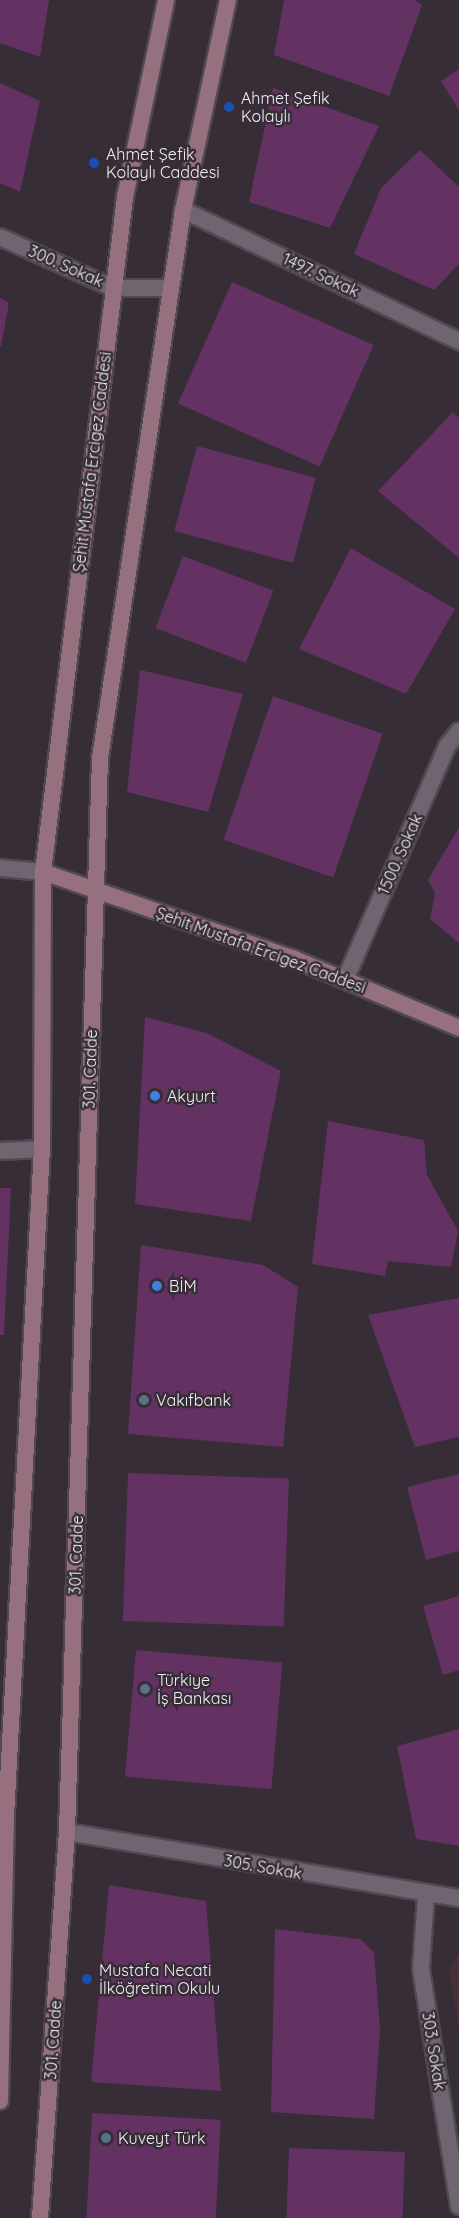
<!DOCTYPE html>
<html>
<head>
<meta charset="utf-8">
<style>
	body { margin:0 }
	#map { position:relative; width:459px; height:2218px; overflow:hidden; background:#362d37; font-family:Quicksand,sans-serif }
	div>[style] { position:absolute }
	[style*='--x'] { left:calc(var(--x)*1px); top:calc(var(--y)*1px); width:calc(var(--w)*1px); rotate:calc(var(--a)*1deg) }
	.education>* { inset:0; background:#453137 }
	.building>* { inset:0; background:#633262; transform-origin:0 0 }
	.roads { filter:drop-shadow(2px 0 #504951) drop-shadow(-2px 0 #504951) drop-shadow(0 2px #504951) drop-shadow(0 -2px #504951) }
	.minor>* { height:16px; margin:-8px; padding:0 8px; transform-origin:8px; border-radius:8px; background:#6f6571 }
	.secondary>* { height:16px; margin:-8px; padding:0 8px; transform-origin:8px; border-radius:8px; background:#96707f }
	.dots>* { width:16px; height:16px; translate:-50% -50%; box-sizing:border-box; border:3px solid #362d37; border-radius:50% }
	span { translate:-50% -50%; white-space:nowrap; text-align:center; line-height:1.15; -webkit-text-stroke:5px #362d37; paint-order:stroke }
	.poi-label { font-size:16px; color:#f2ecf3 }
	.left { translate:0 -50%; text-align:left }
	.street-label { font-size:16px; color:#f2ecf3 }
</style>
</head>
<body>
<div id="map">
	<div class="education">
		<i style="clip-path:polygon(459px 1954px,459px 2031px,449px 1971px)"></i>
	</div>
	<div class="building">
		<i style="clip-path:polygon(0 0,49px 0,40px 57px,0 43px)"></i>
		<i style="clip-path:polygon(284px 0,414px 0,422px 5px,389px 96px,274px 55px)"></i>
		<i style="clip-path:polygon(459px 69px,459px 110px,441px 81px)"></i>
		<i style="clip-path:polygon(0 83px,40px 101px,20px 192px,0 183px)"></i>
		<i style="clip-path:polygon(273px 88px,379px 126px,330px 228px,249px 202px)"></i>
		<i style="clip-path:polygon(420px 150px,459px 187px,459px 264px,434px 290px,354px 254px,381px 188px)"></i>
		<i style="left:232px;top:282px;width:155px;height:133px;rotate:24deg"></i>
		<i style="clip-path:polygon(0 298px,9px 303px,1px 346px,0 346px)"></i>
		<i style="clip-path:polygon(453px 412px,459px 418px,459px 558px,378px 491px)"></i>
		<i style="left:197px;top:446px;width:123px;height:88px;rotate:15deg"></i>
		<i style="clip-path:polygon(351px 548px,455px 609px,406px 694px,299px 649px)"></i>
		<i style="left:183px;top:556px;width:97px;height:77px;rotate:21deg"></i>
		<i style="clip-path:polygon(140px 670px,243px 694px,208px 812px,127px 792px)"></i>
		<i style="left:273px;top:696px;width:116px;height:152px;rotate:19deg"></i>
		<i style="clip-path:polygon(459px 827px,459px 943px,430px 919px,435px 893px,428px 880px)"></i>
		<i style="clip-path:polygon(145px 1017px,207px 1033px,281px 1071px,251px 1221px,135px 1204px)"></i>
		<i style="clip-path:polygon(328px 1121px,424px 1140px,427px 1175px,458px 1231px,451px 1267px,388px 1261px,385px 1276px,312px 1264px)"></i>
		<i style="clip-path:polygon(0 1188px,11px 1188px,4px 1335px,0 1335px)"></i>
		<i style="clip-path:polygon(141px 1245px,263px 1265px,298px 1287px,283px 1447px,128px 1434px)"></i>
		<i style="clip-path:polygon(459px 1298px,459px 1437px,415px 1447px,368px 1315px)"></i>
		<i style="left:128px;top:1473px;width:161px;height:148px;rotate:2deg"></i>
		<i style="clip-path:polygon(459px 1474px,459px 1551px,426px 1560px,407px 1487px)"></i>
		<i style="clip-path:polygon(459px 1596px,459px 1670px,443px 1675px,423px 1606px)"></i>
		<i style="left:136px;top:1650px;width:147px;height:127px;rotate:5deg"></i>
		<i style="clip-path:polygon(459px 1729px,459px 1846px,416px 1839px,397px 1746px)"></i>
		<i style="clip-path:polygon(109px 1885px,206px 1901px,221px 2091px,91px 2082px)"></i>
		<i style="clip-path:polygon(275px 1929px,360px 1939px,374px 1952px,380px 2029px,374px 2119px,271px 2112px)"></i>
		<i style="left:92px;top:2113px;width:129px;height:105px;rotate:3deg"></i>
		<i style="left:289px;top:2148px;width:116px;height:70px;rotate:2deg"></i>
	</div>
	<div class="roads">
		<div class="minor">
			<i style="--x:183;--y:210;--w:306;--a:25.4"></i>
			<i style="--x:0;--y:237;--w:124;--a:24.3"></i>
			<i style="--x:113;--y:288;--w:57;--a:0"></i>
			<i style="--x:0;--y:868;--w:43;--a:5.3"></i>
			<i style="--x:345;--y:980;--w:255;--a:-66.4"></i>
			<i style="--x:447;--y:746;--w:19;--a:-51"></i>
			<i style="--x:0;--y:1151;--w:42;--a:-2.7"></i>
			<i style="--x:67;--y:1832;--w:398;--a:9.6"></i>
			<i style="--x:426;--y:1895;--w:74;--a:93.9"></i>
			<i style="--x:421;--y:1969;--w:240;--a:80.9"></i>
		</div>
		<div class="secondary">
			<i style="--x:43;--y:872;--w:263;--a:19.1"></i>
			<i style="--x:292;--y:958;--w:181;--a:22.7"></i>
			<i style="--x:0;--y:2101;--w:284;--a:-88.8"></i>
			<i style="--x:6;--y:1817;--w:669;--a:-86.92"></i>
			<i style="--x:42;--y:1149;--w:277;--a:-89.8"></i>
			<i style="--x:43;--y:872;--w:680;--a:-83.07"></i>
			<i style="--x:125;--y:197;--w:201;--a:-78.2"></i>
			<i style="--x:40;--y:2218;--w:387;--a:-86"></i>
			<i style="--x:67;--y:1832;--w:1075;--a:-88.24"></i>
			<i style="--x:100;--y:758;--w:554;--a:-81.39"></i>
			<i style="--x:183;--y:210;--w:215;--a:-77.9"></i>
		</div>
	</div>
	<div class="dots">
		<i style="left:229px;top:107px;background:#1a4fb4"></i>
		<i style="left:94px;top:163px;background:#1a4fb4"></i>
		<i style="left:155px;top:1096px;background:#3f7fe0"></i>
		<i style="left:157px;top:1286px;background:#3f7fe0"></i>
		<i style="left:144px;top:1400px;background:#5c6f8a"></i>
		<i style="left:145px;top:1689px;background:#5c6f8a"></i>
		<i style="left:87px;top:1979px;background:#1a4fb4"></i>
		<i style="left:106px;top:2138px;background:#5c6f8a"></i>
	</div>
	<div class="poi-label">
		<span class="left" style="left:241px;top:107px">Ahmet Şefik<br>Kolaylı</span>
		<span class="left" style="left:106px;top:163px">Ahmet Şefik<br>Kolaylı Caddesi</span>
		<span class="left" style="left:167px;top:1096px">Akyurt</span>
		<span class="left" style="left:169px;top:1286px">BİM</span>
		<span class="left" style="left:156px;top:1400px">Vakıfbank</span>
		<span class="left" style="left:157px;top:1689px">Türkiye<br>İş Bankası</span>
		<span class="left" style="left:99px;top:1979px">Mustafa Necati<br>İlköğretim Okulu</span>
		<span class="left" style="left:118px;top:2138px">Kuveyt Türk</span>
	</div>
	<div class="street-label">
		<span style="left:66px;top:266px;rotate:24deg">300. Sokak</span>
		<span style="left:321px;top:275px;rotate:25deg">1497. Sokak</span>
		<span style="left:92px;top:462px;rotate:-83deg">Şehit Mustafa Ercigez Caddesi</span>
		<span style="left:400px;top:854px;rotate:-66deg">1500. Sokak</span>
		<span style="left:261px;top:950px;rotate:20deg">Şehit Mustafa Ercigez Caddesi</span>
		<span style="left:90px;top:1069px;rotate:-88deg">301. Cadde</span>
		<span style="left:76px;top:1555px;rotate:-88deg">301. Cadde</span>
		<span style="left:263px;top:1867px;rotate:10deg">305. Sokak</span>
		<span style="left:53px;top:2040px;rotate:-86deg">301. Cadde</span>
		<span style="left:434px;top:2051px;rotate:81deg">303. Sokak</span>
	</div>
</div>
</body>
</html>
